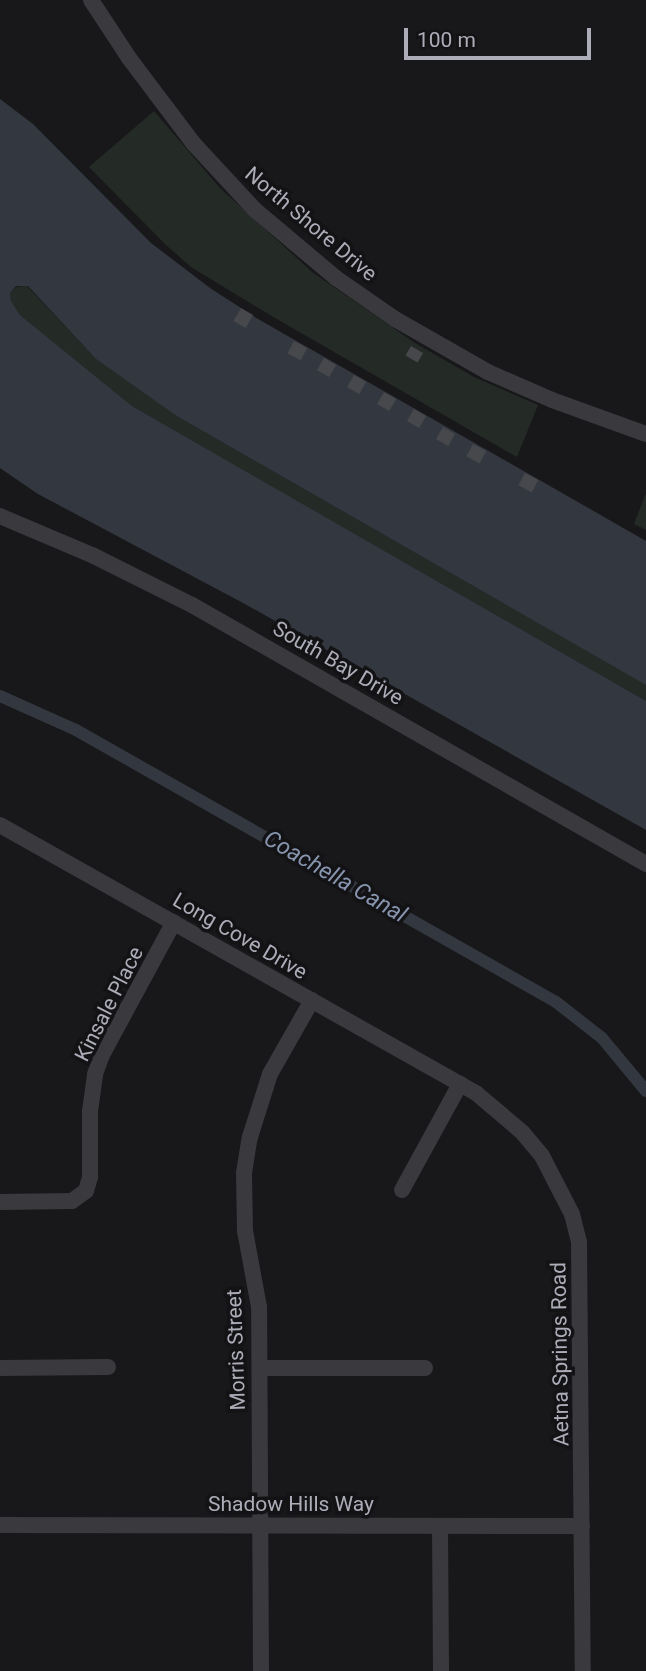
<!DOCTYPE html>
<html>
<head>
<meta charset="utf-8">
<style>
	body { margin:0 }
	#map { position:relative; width:646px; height:1671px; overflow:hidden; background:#18181a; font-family:Roboto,sans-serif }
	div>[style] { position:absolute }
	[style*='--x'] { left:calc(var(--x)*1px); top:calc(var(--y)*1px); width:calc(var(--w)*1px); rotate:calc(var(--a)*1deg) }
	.green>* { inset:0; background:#242b26 }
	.water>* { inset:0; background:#333840 }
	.canal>* { height:12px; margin:-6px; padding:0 6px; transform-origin:6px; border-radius:6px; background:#333840 }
	.building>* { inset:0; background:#47484c; transform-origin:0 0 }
	.minor>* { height:16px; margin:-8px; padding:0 8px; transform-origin:8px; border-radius:8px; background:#39393e }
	span { translate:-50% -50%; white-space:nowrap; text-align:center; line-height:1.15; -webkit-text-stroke:7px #131315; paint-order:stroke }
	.street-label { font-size:21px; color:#acadb8 }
	.water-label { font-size:23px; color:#8795af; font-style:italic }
	.scale { position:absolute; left:404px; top:28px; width:187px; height:32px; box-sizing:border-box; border:4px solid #acadb8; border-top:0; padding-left:9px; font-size:21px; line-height:24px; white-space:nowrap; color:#acadb8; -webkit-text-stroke:5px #131315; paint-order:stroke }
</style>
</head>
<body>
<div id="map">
	<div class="green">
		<i style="clip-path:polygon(154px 111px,220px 188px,312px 272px,415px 343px,474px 377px,538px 405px,517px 457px,275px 318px,191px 267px,165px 244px,89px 167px)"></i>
		<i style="clip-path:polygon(27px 286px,96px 359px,175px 415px,646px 685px,646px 701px,132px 406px,20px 315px,11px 301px,10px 293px,16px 287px)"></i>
		<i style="clip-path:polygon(646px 493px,646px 530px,634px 524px)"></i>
	</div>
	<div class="water">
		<i style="clip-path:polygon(0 99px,33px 124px,151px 243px,210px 288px,258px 319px,646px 541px,646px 685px,175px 415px,96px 359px,28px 286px,16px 286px,10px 293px,11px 301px,20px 315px,132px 406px,646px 701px,646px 830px,245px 604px,38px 494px,0 468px)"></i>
	</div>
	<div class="canal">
		<i style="--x:0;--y:696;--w:83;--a:24.1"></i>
		<i style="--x:76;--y:730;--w:552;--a:29.54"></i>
		<i style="--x:556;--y:1002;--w:58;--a:38"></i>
		<i style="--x:602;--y:1038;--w:69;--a:50.3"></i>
	</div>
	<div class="building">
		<i style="left:241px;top:308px;width:14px;height:15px;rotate:30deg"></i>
		<i style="left:294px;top:341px;width:15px;height:14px;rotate:28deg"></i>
		<i style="left:411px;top:346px;width:14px;height:11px;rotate:30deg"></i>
		<i style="left:324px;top:358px;width:14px;height:14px;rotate:30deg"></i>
		<i style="left:354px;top:375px;width:14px;height:14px;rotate:30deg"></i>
		<i style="left:384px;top:392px;width:14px;height:14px;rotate:30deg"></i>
		<i style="left:414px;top:409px;width:14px;height:14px;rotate:30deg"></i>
		<i style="left:443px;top:427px;width:14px;height:14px;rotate:30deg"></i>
		<i style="left:473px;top:444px;width:15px;height:14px;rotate:28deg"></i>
		<i style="left:525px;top:473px;width:15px;height:14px;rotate:28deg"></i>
	</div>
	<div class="minor">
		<i style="--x:91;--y:0;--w:69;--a:56.8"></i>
		<i style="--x:129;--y:58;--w:106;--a:53"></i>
		<i style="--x:193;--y:143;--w:91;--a:47.2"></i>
		<i style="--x:255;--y:210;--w:106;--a:40"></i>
		<i style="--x:336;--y:278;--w:72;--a:34.8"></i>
		<i style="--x:395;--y:319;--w:107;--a:29.7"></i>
		<i style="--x:488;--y:372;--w:70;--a:23.6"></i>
		<i style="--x:552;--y:400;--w:100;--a:19.9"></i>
		<i style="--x:0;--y:516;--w:100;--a:23"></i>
		<i style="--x:92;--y:555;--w:112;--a:26.6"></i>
		<i style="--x:192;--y:605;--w:523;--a:29.7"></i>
		<i style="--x:0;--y:825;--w:546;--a:29.38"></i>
		<i style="--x:476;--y:1093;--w:60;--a:40.3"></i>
		<i style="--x:522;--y:1132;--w:31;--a:50"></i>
		<i style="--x:542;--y:1156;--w:65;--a:62.7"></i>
		<i style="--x:572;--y:1214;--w:29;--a:76"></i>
		<i style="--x:579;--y:1242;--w:429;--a:89.5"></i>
		<i style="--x:402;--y:1190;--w:121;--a:-61.3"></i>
		<i style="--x:0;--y:1202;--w:72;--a:-0.8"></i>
		<i style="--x:72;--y:1201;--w:17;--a:-36"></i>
		<i style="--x:86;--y:1191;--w:15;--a:-74"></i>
		<i style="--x:90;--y:1177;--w:66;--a:-90"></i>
		<i style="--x:90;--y:1111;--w:37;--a:-82"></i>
		<i style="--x:95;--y:1074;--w:20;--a:-70"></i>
		<i style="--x:102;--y:1055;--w:151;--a:-61.6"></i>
		<i style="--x:0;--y:1368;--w:108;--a:-0.5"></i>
		<i style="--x:260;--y:1368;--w:165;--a:0"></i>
		<i style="--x:0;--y:1525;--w:582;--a:0.1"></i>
		<i style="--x:440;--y:1526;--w:145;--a:89.6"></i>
		<i style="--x:261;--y:1671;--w:364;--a:-90.3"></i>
		<i style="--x:259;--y:1307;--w:77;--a:-100.4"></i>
		<i style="--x:245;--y:1231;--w:58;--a:-91"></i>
		<i style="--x:244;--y:1173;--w:36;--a:-81"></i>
		<i style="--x:250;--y:1137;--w:66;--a:-72.4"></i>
		<i style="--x:270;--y:1074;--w:85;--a:-60.4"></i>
	</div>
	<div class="street-label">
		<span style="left:311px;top:224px;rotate:40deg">North Shore Drive</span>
		<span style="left:338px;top:663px;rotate:30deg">South Bay Drive</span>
		<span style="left:240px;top:936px;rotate:30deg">Long Cove Drive</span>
		<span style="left:109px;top:1004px;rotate:-63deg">Kinsale Place</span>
		<span style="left:236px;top:1350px;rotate:-92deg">Morris Street</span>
		<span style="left:560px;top:1354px;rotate:-91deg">Aetna Springs Road</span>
		<span style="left:291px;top:1504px">Shadow Hills Way</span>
	</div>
	<div class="water-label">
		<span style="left:335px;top:877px;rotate:30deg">Coachella Canal</span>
	</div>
	<div class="scale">100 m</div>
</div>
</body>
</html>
